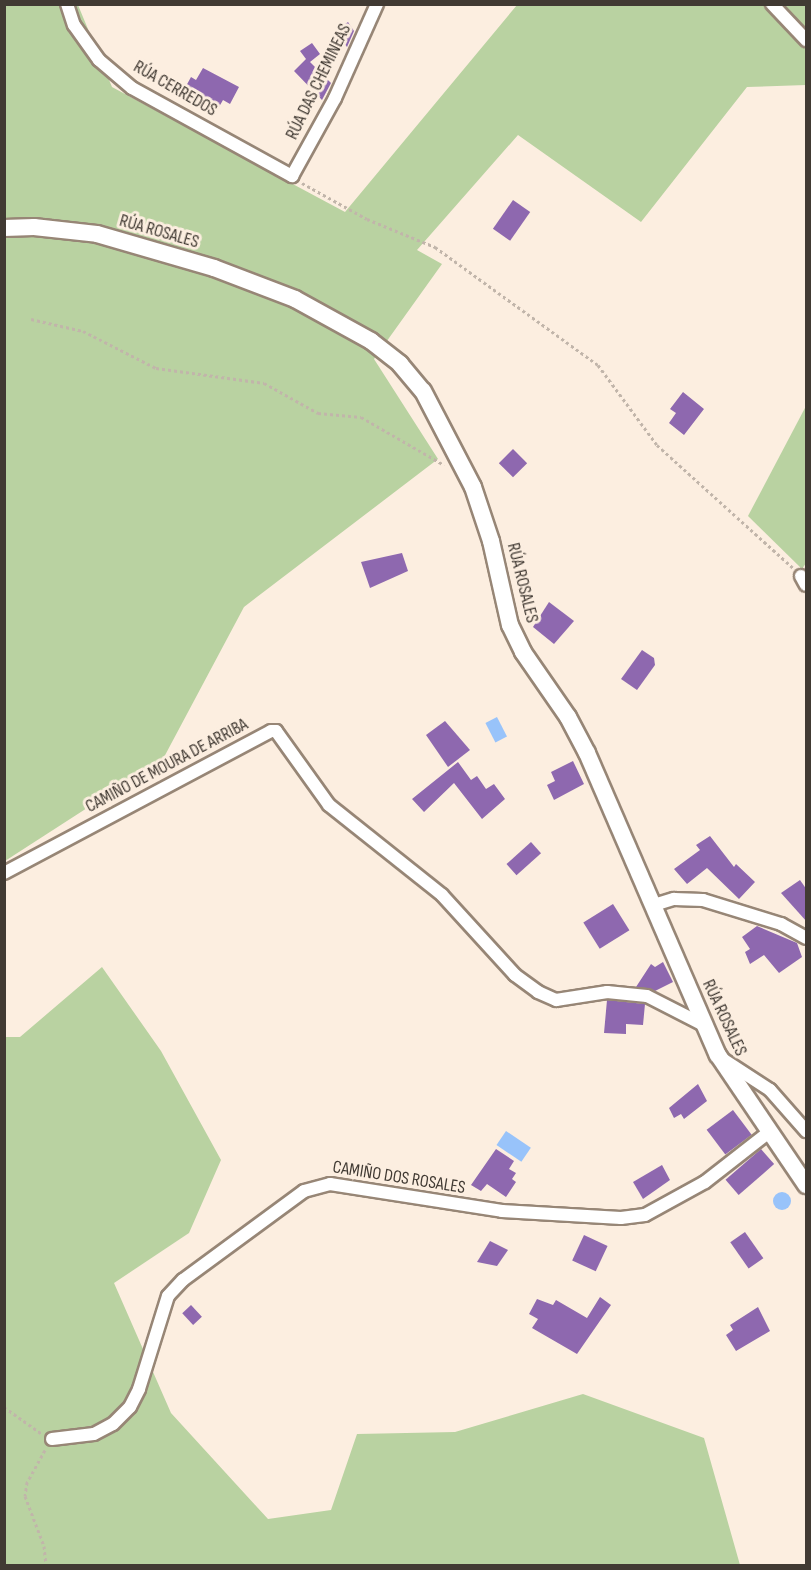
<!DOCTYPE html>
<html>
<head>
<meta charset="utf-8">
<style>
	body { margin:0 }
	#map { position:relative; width:811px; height:1570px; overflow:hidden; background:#fceee0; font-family:"Sofia Sans Condensed",sans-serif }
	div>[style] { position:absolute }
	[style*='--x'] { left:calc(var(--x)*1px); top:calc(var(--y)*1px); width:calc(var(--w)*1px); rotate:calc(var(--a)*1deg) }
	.green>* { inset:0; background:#b9d2a1 }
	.water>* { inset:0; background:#98c3fa; transform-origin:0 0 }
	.round { border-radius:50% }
	.building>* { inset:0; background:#8e68af; transform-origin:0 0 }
	.path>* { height:3px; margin-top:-1.5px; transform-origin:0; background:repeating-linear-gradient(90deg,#c1b5aa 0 3px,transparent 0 6px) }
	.roads { filter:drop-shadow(2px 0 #978676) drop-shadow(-2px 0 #978676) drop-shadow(0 2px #978676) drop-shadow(0 -2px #978676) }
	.street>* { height:12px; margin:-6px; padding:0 6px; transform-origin:6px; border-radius:6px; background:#fff }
	.secondary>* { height:16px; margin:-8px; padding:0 8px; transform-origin:8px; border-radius:8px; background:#fff }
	span { translate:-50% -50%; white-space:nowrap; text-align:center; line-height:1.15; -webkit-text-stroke:6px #fceee0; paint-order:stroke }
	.street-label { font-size:18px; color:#413a33 }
	.frame { position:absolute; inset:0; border:6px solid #413a33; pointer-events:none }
</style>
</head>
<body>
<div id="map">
	<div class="green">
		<i style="clip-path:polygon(4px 5px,78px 5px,112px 87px,345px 212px,517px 5px,806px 5px,806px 85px,747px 87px,641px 222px,518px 135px,417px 250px,442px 264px,374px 359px,438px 459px,244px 607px,163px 759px,5px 861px)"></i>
		<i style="clip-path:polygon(806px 406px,806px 563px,802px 569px,748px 516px)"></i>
		<i style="clip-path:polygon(102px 967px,161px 1051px,221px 1160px,189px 1233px,114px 1283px,171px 1413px,268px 1519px,331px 1510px,357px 1434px,455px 1432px,583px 1394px,704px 1438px,740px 1565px,5px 1566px,5px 1037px,20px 1037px)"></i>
	</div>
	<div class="water">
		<i style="left:497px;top:717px;width:22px;height:13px;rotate:63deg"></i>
		<i style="left:506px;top:1131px;width:30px;height:17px;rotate:34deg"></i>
		<i class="round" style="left:773px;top:1192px;width:18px;height:18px"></i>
	</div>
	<div class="building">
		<i style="clip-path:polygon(348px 22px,354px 31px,347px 47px,335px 31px)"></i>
		<i style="clip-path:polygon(312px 43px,320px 54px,310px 62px,331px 83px,322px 100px,294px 71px,306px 59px,300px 51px)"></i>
		<i style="clip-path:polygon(203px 68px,239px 87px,230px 104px,223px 100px,219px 107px,185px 88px,191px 77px,196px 80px)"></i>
		<i style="left:513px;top:200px;width:21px;height:35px;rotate:35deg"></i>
		<i style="clip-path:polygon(683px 392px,704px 409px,684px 435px,669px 423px,676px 413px,670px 409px)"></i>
		<i style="left:513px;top:449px;width:20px;height:20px;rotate:45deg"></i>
		<i style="clip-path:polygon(402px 553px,408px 571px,370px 588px,361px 562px)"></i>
		<i style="clip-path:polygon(549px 602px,574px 621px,554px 644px,533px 627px)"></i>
		<i style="clip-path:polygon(642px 650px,654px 658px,655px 665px,637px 690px,621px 679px)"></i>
		<i style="clip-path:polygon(445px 721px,470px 750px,448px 767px,426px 735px)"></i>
		<i style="clip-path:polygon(573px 761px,584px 784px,554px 800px,547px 785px,555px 781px,551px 772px)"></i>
		<i style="clip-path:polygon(458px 762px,471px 780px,477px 776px,486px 789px,494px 784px,505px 799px,482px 819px,454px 783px,424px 812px,412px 799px)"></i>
		<i style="clip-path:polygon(710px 836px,734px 867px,736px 864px,755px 882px,739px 899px,707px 868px,687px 884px,674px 869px,700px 850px,696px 845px)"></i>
		<i style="left:531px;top:842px;width:15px;height:33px;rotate:48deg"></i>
		<i style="clip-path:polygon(800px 880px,807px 890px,807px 922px,781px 893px)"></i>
		<i style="left:613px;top:904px;width:31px;height:35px;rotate:58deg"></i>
		<i style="clip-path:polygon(757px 926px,797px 943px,802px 957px,779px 973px,764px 955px,750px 964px,745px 952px,750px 949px,742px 937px)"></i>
		<i style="clip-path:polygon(663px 962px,673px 982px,655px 991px,636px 987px,651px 964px,655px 967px)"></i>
		<i style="clip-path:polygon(607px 1000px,645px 1004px,643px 1025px,626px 1024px,626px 1034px,604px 1033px)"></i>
		<i style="clip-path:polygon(698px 1084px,707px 1101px,684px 1119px,681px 1114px,674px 1118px,669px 1108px)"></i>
		<i style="left:733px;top:1110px;width:31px;height:33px;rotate:53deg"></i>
		<i style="clip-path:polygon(496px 1149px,514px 1161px,509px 1169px,516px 1173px,512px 1179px,516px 1182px,506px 1197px,487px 1184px,481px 1191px,471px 1185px)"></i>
		<i style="left:761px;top:1149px;width:20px;height:47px;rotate:49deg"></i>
		<i style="clip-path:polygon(662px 1165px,670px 1180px,643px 1199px,633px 1182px)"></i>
		<i style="left:745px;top:1232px;width:32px;height:18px;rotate:55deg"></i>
		<i style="left:584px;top:1235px;width:26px;height:28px;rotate:25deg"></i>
		<i style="clip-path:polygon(490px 1241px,508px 1250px,497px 1266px,477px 1262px)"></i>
		<i style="clip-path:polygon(600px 1297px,611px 1305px,577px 1354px,532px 1328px,538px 1319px,529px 1314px,537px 1299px,553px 1305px,556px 1300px,587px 1318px)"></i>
		<i style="left:191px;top:1305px;width:16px;height:12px;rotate:47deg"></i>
		<i style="clip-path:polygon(758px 1307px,770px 1331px,736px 1351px,726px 1335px,733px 1330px,730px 1325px)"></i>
	</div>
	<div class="path">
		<i style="--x:302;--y:183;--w:74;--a:29"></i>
		<i style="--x:367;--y:219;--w:74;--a:22.4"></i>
		<i style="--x:435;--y:247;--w:201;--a:35.9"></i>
		<i style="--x:598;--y:365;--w:99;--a:53.6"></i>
		<i style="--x:657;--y:445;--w:183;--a:42.1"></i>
		<i style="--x:31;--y:319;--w:53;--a:13"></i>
		<i style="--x:83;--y:331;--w:82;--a:26.9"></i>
		<i style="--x:156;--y:368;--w:109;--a:7.9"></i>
		<i style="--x:264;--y:383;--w:62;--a:29.1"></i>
		<i style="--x:318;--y:413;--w:43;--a:5.3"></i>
		<i style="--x:361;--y:417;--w:96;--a:30"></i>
		<i style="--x:4;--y:1407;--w:47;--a:35.4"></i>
		<i style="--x:45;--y:1450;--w:37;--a:119"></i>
		<i style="--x:27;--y:1482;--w:14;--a:98"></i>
		<i style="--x:25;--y:1496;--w:53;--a:69.2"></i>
		<i style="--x:44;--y:1546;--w:20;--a:84"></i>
	</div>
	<div class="roads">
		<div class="street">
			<i style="--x:67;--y:4;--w:22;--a:72"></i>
			<i style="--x:74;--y:25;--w:43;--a:54.5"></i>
			<i style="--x:99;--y:60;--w:43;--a:40.3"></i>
			<i style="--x:132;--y:88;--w:183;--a:28.8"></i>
			<i style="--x:292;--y:176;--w:89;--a:-61.1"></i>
			<i style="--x:335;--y:98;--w:103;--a:-65.9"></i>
			<i style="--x:772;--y:4;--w:50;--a:46.6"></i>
			<i style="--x:801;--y:576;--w:10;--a:61"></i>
			<i style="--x:4;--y:873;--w:302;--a:-28"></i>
			<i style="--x:271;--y:731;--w:5;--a:0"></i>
			<i style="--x:276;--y:731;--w:91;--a:54.4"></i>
			<i style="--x:329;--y:805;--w:144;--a:38.5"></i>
			<i style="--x:442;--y:895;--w:108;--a:47.6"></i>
			<i style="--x:515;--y:975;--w:29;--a:36"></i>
			<i style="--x:538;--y:992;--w:20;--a:24"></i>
			<i style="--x:556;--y:1000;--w:52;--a:-8.9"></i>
			<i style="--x:607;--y:992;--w:40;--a:5.7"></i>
			<i style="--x:647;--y:996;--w:64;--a:27"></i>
			<i style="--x:654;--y:905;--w:21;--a:-17"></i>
			<i style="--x:674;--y:899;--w:29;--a:2"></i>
			<i style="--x:703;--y:900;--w:82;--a:17.1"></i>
			<i style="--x:781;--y:924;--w:29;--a:29"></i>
			<i style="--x:724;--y:1060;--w:55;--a:33.1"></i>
			<i style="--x:770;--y:1090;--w:55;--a:48.7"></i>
			<i style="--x:52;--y:1439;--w:42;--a:-6.8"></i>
			<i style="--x:94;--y:1434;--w:21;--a:-28"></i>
			<i style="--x:113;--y:1424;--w:24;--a:-45"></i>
			<i style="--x:130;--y:1407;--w:20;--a:-63"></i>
			<i style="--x:139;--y:1389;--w:97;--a:-72.7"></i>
			<i style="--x:168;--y:1296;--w:22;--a:-47"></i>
			<i style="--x:183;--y:1280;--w:150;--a:-36.3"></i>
			<i style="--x:304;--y:1191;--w:27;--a:-15"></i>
			<i style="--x:330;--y:1184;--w:174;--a:8.9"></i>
			<i style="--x:502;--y:1211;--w:119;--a:3.4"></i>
			<i style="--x:621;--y:1218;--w:24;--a:-7"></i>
			<i style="--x:645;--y:1215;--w:68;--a:-28.8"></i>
			<i style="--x:705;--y:1182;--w:81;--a:-38"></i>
		</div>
		<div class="secondary">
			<i style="--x:4;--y:228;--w:30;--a:-2"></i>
			<i style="--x:34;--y:227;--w:63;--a:6.3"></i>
			<i style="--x:97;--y:234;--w:122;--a:16.2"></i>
			<i style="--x:214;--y:268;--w:87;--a:20.9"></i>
			<i style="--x:295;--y:299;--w:87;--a:28.9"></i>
			<i style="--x:371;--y:341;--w:37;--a:38"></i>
			<i style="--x:400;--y:364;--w:35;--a:50"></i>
			<i style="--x:423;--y:391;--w:108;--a:62.5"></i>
			<i style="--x:473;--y:487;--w:57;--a:71.6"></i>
			<i style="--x:491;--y:541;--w:86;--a:77.3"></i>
			<i style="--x:510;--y:625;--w:30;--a:64"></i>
			<i style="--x:523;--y:652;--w:79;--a:55.3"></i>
			<i style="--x:568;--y:717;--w:41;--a:62.2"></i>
			<i style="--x:587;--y:753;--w:329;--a:66.6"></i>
			<i style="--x:718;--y:1055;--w:157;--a:55.9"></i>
		</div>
	</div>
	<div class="street-label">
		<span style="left:319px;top:82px;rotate:-64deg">RÚA DAS CHEMINEAS</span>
		<span style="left:175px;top:89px;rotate:30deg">RÚA CERREDOS</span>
		<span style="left:159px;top:232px;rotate:16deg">RÚA ROSALES</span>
		<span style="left:522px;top:583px;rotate:76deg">RÚA ROSALES</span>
		<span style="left:167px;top:766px;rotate:-28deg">CAMIÑO DE MOURA DE ARRIBA</span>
		<span style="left:724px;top:1018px;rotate:65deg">RÚA ROSALES</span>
		<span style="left:399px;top:1178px;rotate:9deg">CAMIÑO DOS ROSALES</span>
	</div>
	<div class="frame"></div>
</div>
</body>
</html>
